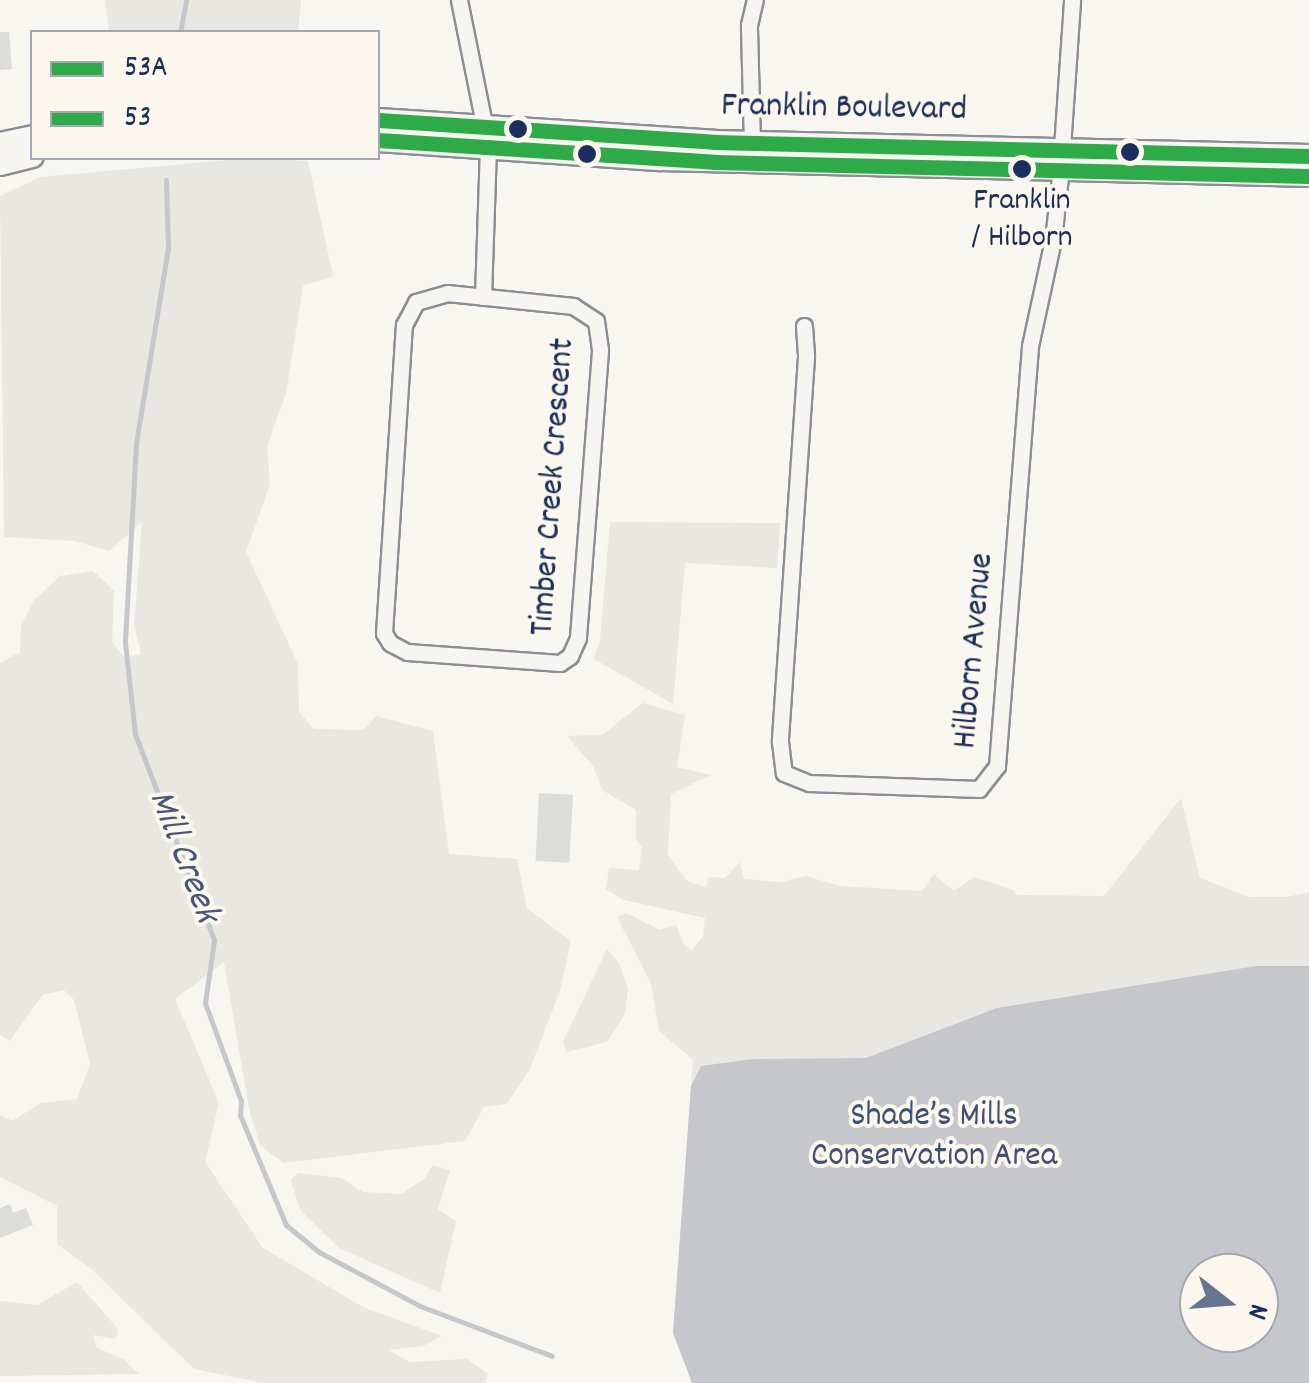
<!DOCTYPE html>
<html>
<head>
<meta charset="utf-8">
<style>
	body { margin:0 }
	#map { position:relative; width:1309px; height:1383px; overflow:hidden; background:#f8f6f0; font-family:Dekko,sans-serif }
	div>[style] { position:absolute }
	[style*='--x'] { left:calc(var(--x)*1px); top:calc(var(--y)*1px); width:calc(var(--w)*1px); rotate:calc(var(--a)*1deg) }
	.green>* { inset:0; background:#e8e7e2 }
	.water>* { inset:0; background:#c5c7cb }
	.stream>* { height:5px; margin:-2.5px; padding:0 2.5px; transform-origin:2.5px; border-radius:2.5px; background:#c5c7cb }
	.building>* { inset:0; background:#dcdcd9; transform-origin:0 0 }
	.roads { filter:drop-shadow(2px 0 #8b8e94) drop-shadow(-2px 0 #8b8e94) drop-shadow(0 2px #8b8e94) drop-shadow(0 -2px #8b8e94) }
	.minor>* { height:15px; margin:-7.5px; padding:0 7.5px; transform-origin:7.5px; border-radius:7.5px; background:#f6f5f1 }
	.secondary>* { height:22px; margin:-11px; padding:0 11px; transform-origin:11px; border-radius:11px; background:#f6f5f1 }
	.bus-1>* { height:15px; margin:-7.5px; padding:0 7.5px; transform-origin:7.5px; border-radius:7.5px; background:#2eab48 }
	.bus-2>* { height:15px; margin:-7.5px; padding:0 7.5px; transform-origin:7.5px; border-radius:7.5px; background:#2eab48 }
	.dots>* { width:28px; height:28px; translate:-50% -50%; box-sizing:border-box; border:5px solid #fbf7ec; border-radius:50% }
	span { translate:-50% -50%; white-space:nowrap; text-align:center; line-height:1.15; -webkit-text-stroke:8px #fbf7ec; paint-order:stroke }
	.bus-label { font-size:32px; color:#1b2f5e }
	.street-label { font-size:35px; color:#1b2f5e }
	.park-label { font-size:35px; color:#415176 }
	.water-label { font-size:38px; color:#47577a; font-style:italic }
	.legend { position:absolute; left:30px; top:30px; width:350px; height:130px; box-sizing:border-box; background:#fbf7ec; border:2px solid #a1a7b3; margin:0; padding:12px 18px; list-style:none; font-size:30px; color:#1b2f5e }
	.legend li { display:flex; align-items:center; gap:20px; height:50px }
	.legend b { width:50px; border:2px solid #a1a7b3 }
	.north { position:absolute; left:1179px; top:1253px; width:100px; height:100px; box-sizing:border-box; background:#fbf7ec; border:2px solid #a1a7b3; border-radius:50%; rotate:107deg; font-size:28px; font-weight:700; line-height:40px; text-align:center; color:#1b2f5e }
	.north::after { content:''; display:block; margin:auto; width:35px; height:45px; background:#687591; clip-path:polygon(50% 0,100% 100%,50% 72%,0 100%) }
</style>
</head>
<body>
<div id="map">
	<div class="green">
		<i style="clip-path:polygon(105px 0,301px 0,301px 3px,298px 32px,109px 32px)"></i>
		<i style="clip-path:polygon(251px 158px,308px 161px,333px 276px,303px 286px,286px 394px,267px 446px,270px 484px,246px 552px,298px 664px,299px 712px,314px 729px,364px 730px,376px 716px,433px 731px,449px 854px,517px 859px,527px 908px,571px 941px,560px 991px,529px 1071px,506px 1104px,484px 1107px,465px 1141px,283px 1163px,260px 1145px,249px 1109px,224px 962px,175px 999px,219px 1103px,205px 1162px,263px 1248px,365px 1308px,442px 1336px,423px 1346px,389px 1350px,410px 1362px,467px 1359px,488px 1374px,485px 1383px,263px 1383px,194px 1369px,89px 1267px,57px 1244px,57px 1206px,0 1177px,0 1115px,12px 1121px,41px 1103px,77px 1099px,90px 1064px,74px 1000px,64px 990px,42px 995px,10px 1041px,0 1035px,0 663px,20px 652px,21px 626px,34px 600px,60px 576px,93px 571px,114px 591px,112px 642px,124px 657px,141px 654px,134px 626px,142px 522px,109px 551px,74px 541px,4px 537px,0 196px,40px 177px)"></i>
		<i style="clip-path:polygon(610px 522px,780px 523px,777px 568px,685px 563px,673px 704px,594px 659px,600px 640px)"></i>
		<i style="clip-path:polygon(evenodd,643px 703px,685px 715px,677px 767px,711px 775px,671px 794px,668px 855px,687px 881px,706px 887px,708px 877px,725px 878px,740px 862px,744px 879px,781px 882px,806px 876px,840px 886px,922px 891px,934px 874px,954px 891px,974px 877px,1014px 890px,1017px 895px,1104px 896px,1181px 798px,1200px 878px,1250px 897px,1287px 897px,1309px 892px,1309px 1383px,673px 1333px,693px 1060px,659px 1031px,651px 984px,617px 917px,626px 913px,660px 930px,676px 925px,684px 945px,692px 950px,703px 937px,705px 918px,624px 900px,606px 889px,609px 868px,639px 870px,642px 847px,636px 840px,636px 810px,602px 790px,593px 766px,567px 736px,602px 735px,643px 703px,1199px 1273px,1259px 1273px,1259px 1333px,1199px 1333px,1199px 1273px)"></i>
		<i style="clip-path:polygon(607px 949px,619px 963px,628px 989px,625px 1014px,607px 1042px,567px 1052px,563px 1042px)"></i>
		<i style="clip-path:polygon(433px 1165px,450px 1170px,438px 1209px,456px 1221px,440px 1293px,339px 1248px,300px 1210px,291px 1180px,298px 1173px,341px 1178px,363px 1192px,402px 1194px,424px 1179px)"></i>
		<i style="clip-path:polygon(77px 1282px,118px 1329px,116px 1339px,93px 1335px,96px 1347px,124px 1360px,139px 1374px,0 1376px,0 1301px,37px 1305px)"></i>
	</div>
	<div class="water">
		<i style="clip-path:polygon(evenodd,1256px 966px,1309px 966px,1309px 1383px,692px 1383px,673px 1333px,691px 1086px,701px 1066px,753px 1059px,866px 1058px,997px 1008px,1256px 966px,1199px 1273px,1259px 1273px,1259px 1333px,1199px 1333px,1199px 1273px)"></i>
	</div>
	<div class="stream">
		<i style="--x:180;--y:32;--w:33;--a:-79"></i>
		<i style="--x:166;--y:180;--w:68;--a:88.3"></i>
		<i style="--x:168;--y:248;--w:199;--a:99.3"></i>
		<i style="--x:136;--y:444;--w:199;--a:93.2"></i>
		<i style="--x:125;--y:643;--w:92;--a:83.7"></i>
		<i style="--x:135;--y:734;--w:221;--a:69"></i>
		<i style="--x:214;--y:940;--w:64;--a:98.1"></i>
		<i style="--x:205;--y:1003;--w:104;--a:69.8"></i>
		<i style="--x:241;--y:1101;--w:14;--a:94"></i>
		<i style="--x:240;--y:1115;--w:119;--a:67.3"></i>
		<i style="--x:286;--y:1225;--w:43;--a:39.3"></i>
		<i style="--x:319;--y:1252;--w:115;--a:28.1"></i>
		<i style="--x:420;--y:1306;--w:141;--a:20.7"></i>
	</div>
	<div class="building">
		<i style="clip-path:polygon(0 32px,9px 32px,12px 69px,0 70px)"></i>
		<i style="left:539px;top:793px;width:34px;height:68px;rotate:3deg"></i>
		<i style="clip-path:polygon(10px 1204px,13px 1213px,26px 1208px,33px 1225px,0 1238px,0 1208px)"></i>
	</div>
	<div class="roads">
		<div class="minor">
			<i style="--x:459;--y:0;--w:132;--a:78.6"></i>
			<i style="--x:752;--y:143;--w:118;--a:-91.5"></i>
			<i style="--x:749;--y:25;--w:26;--a:-77"></i>
			<i style="--x:1062;--y:148;--w:148;--a:-86.1"></i>
			<i style="--x:447;--y:293;--w:127;--a:5.9"></i>
			<i style="--x:573;--y:306;--w:27;--a:33"></i>
			<i style="--x:596;--y:321;--w:30;--a:82"></i>
			<i style="--x:600;--y:351;--w:288;--a:94.4"></i>
			<i style="--x:578;--y:638;--w:20;--a:114"></i>
			<i style="--x:570;--y:656;--w:12;--a:145"></i>
			<i style="--x:560;--y:663;--w:153;--a:-175.9"></i>
			<i style="--x:407;--y:652;--w:19;--a:-152"></i>
			<i style="--x:390;--y:643;--w:12;--a:-121"></i>
			<i style="--x:384;--y:633;--w:309;--a:-86.3"></i>
			<i style="--x:404;--y:325;--w:26;--a:-62"></i>
			<i style="--x:416;--y:302;--w:32;--a:-16"></i>
			<i style="--x:483;--y:297;--w:147;--a:-88.1"></i>
			<i style="--x:804;--y:326;--w:31;--a:86"></i>
			<i style="--x:806;--y:357;--w:386;--a:93.9"></i>
			<i style="--x:780;--y:742;--w:31;--a:83"></i>
			<i style="--x:784;--y:773;--w:27;--a:22"></i>
			<i style="--x:809;--y:783;--w:170;--a:2"></i>
			<i style="--x:979;--y:789;--w:29;--a:-52"></i>
			<i style="--x:997;--y:766;--w:421;--a:-85.5"></i>
			<i style="--x:1030;--y:346;--w:108;--a:-77.8"></i>
			<i style="--x:1053;--y:240;--w:72;--a:-83.7"></i>
		</div>
		<div class="secondary">
			<i style="--x:378;--y:120;--w:337;--a:3.7"></i>
			<i style="--x:714;--y:142;--w:595;--a:1.35"></i>
			<i style="--x:378;--y:140;--w:283;--a:3.9"></i>
			<i style="--x:660;--y:159;--w:649;--a:1.41"></i>
			<i style="--x:0;--y:144;--w:33;--a:-12"></i>
			<i style="--x:0;--y:164;--w:33;--a:-14"></i>
		</div>
	</div>
	<div class="bus-1">
		<i style="--x:378;--y:120;--w:337;--a:3.7"></i>
		<i style="--x:714;--y:142;--w:595;--a:1.35"></i>
	</div>
	<div class="bus-2">
		<i style="--x:378;--y:140;--w:337;--a:3.7"></i>
		<i style="--x:714;--y:162;--w:595;--a:1.35"></i>
	</div>
	<div class="dots">
		<i style="left:518px;top:129px;background:#1b2f5e"></i>
		<i style="left:1130px;top:152px;background:#1b2f5e"></i>
		<i style="left:587px;top:154px;background:#1b2f5e"></i>
		<i style="left:1022px;top:169px;background:#1b2f5e"></i>
	</div>
	<div class="bus-label">
		<span style="left:1022px;top:221px">Franklin<br>/ Hilborn</span>
	</div>
	<div class="street-label">
		<span style="left:844px;top:109px;rotate:1deg">Franklin Boulevard</span>
		<span style="left:554px;top:487px;rotate:-86deg">Timber Creek Crescent</span>
		<span style="left:975px;top:651px;rotate:-85deg">Hilborn Avenue</span>
	</div>
	<div class="park-label">
		<span style="left:934px;top:1137px">Shade’s Mills<br>Conservation Area</span>
	</div>
	<div class="water-label">
		<span style="left:182px;top:857px;rotate:69deg">Mill Creek</span>
	</div>
	<ul class="legend">
	<li><b style="height:12px;background:#2eab48"></b>53A</li>
	<li><b style="height:12px;background:#2eab48"></b>53</li>
	</ul>
	<div class="north">N</div>
</div>
</body>
</html>
